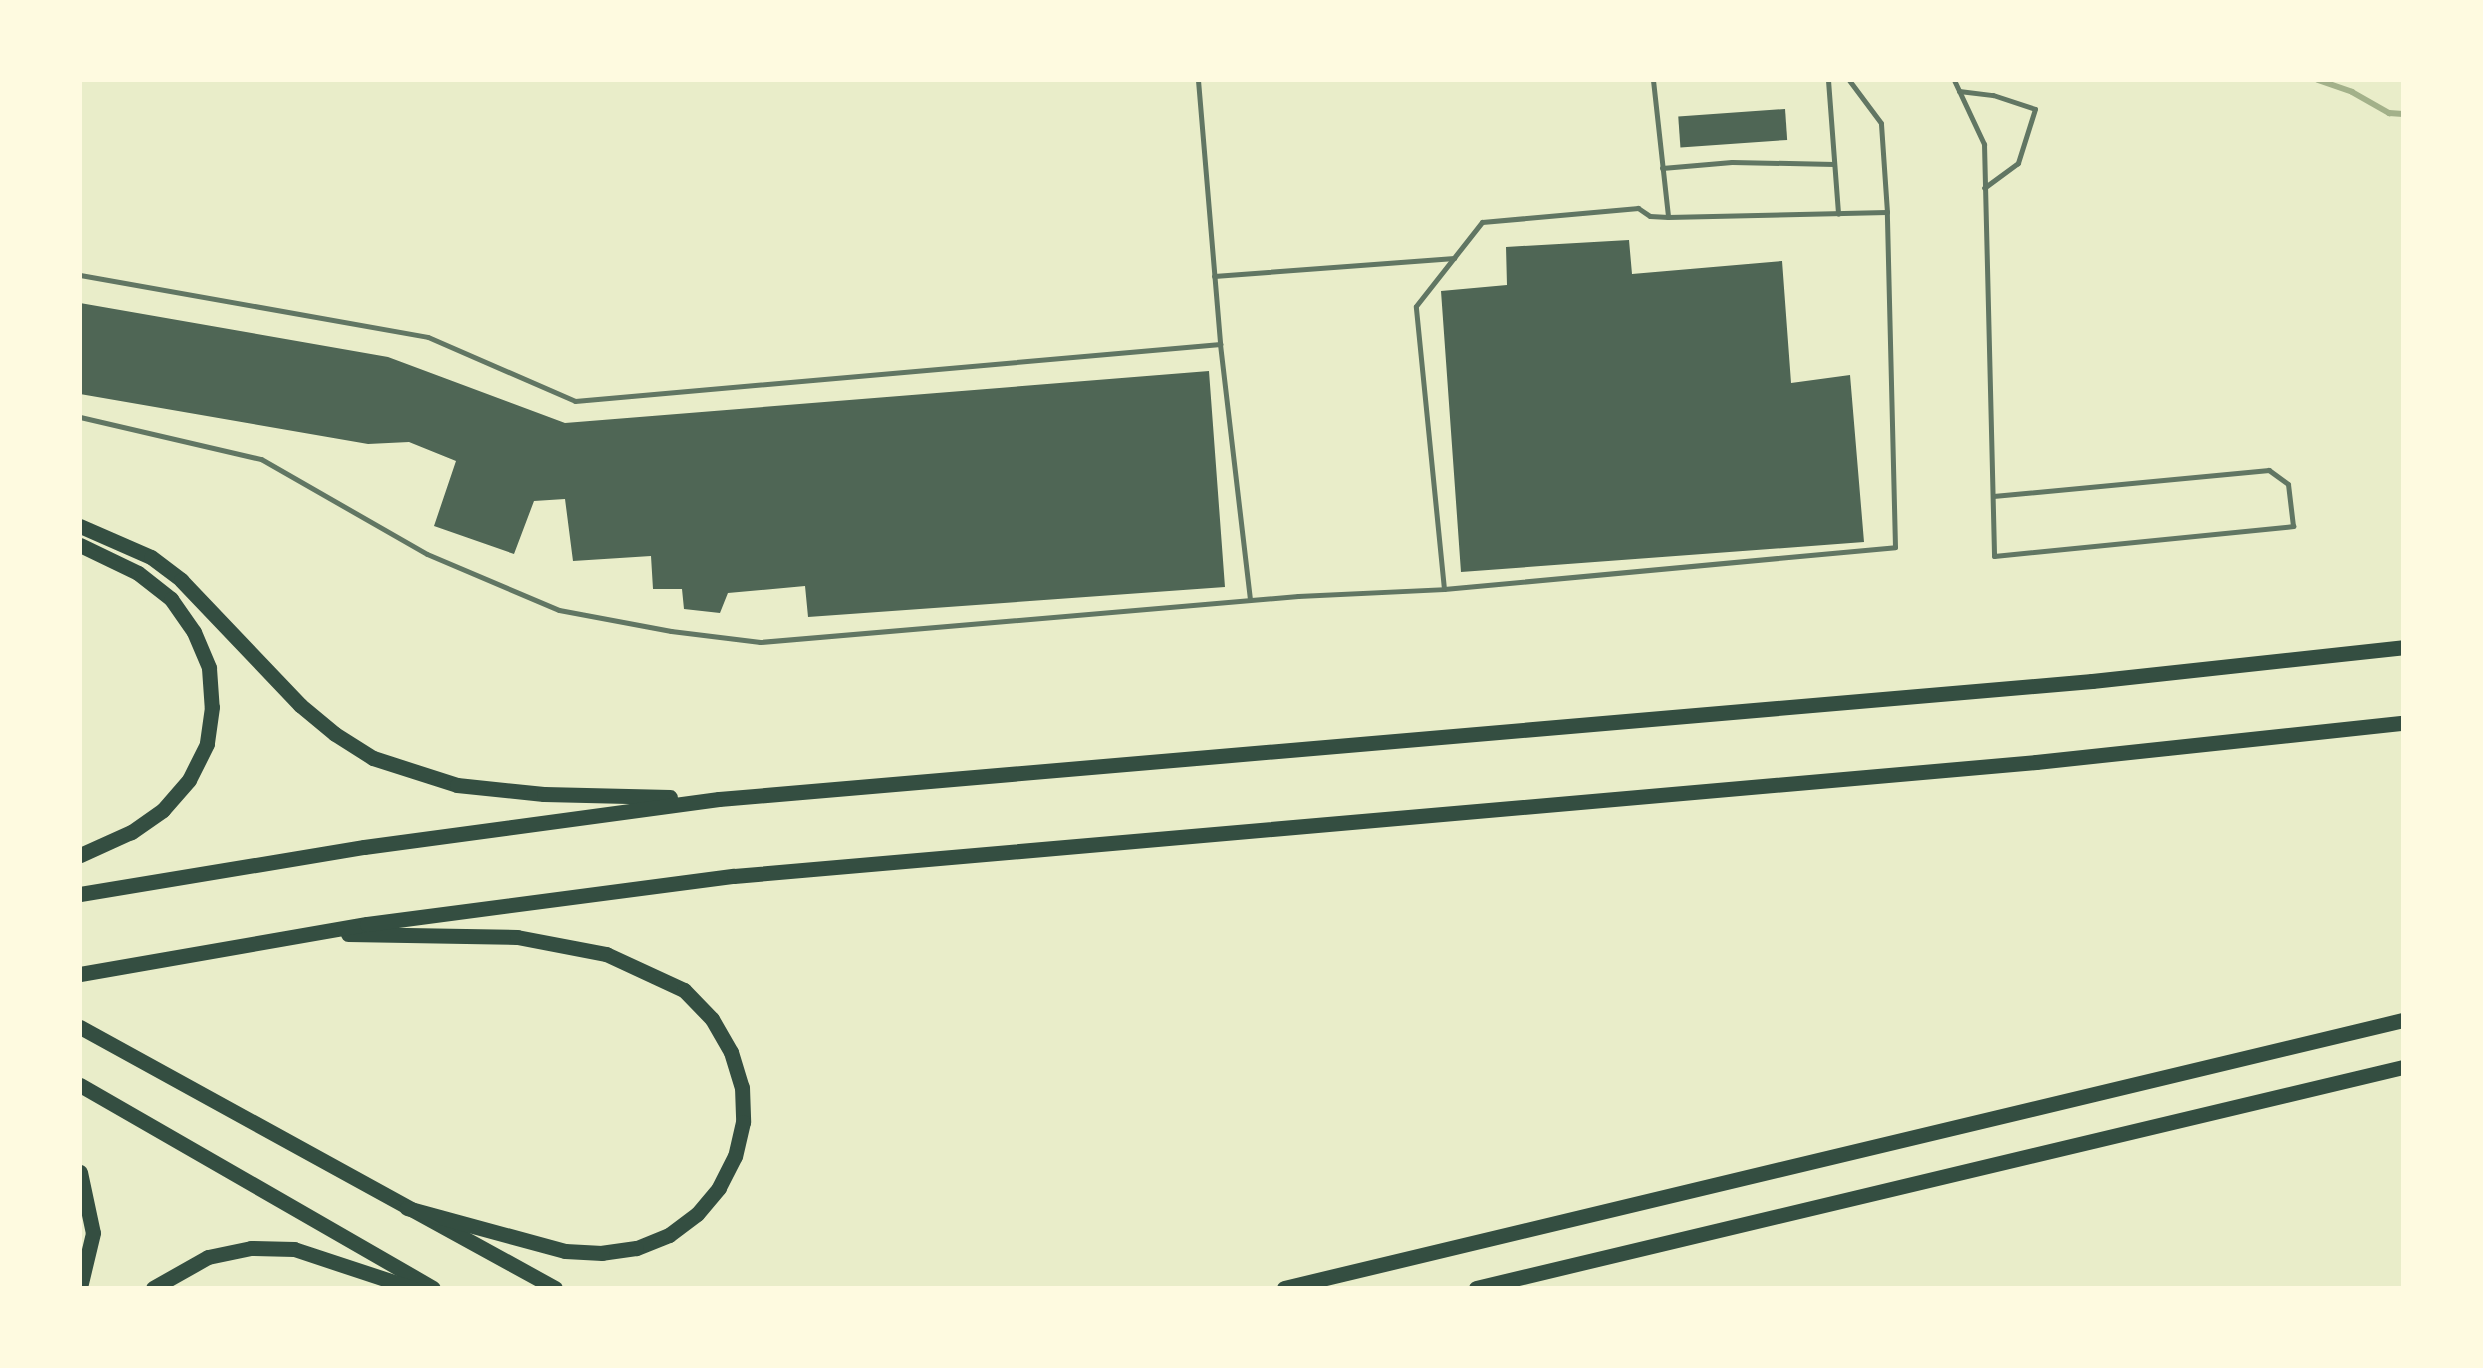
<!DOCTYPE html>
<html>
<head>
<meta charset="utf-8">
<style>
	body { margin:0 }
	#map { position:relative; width:2483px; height:1368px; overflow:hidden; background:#e9edc9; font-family:Poppins,sans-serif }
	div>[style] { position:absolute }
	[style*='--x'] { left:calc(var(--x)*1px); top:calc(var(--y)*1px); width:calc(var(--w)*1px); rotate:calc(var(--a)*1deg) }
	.stream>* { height:6px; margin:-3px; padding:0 3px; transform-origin:3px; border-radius:3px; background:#a3b18a }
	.building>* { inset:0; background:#4f6655; transform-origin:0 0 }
	.service>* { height:5px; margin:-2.5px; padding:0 2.5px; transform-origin:2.5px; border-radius:2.5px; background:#617663 }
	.trunk>* { height:15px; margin:-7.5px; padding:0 7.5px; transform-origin:7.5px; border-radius:7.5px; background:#344e41 }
	.motorway>* { height:15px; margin:-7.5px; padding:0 7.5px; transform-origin:7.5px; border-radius:7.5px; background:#344e41 }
	span { translate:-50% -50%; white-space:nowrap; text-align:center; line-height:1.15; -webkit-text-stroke:8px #fefae0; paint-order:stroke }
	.frame { position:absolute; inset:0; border:82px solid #fefae0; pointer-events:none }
</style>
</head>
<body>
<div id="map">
	<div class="stream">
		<i style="--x:2318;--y:80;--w:36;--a:19"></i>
		<i style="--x:2352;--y:92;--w:43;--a:29.6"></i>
		<i style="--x:2389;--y:113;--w:14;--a:4"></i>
	</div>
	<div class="building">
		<i style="left:1785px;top:109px;width:31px;height:107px;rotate:86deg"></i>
		<i style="clip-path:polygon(1629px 240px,1632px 274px,1782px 261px,1791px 383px,1850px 375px,1864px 542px,1461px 572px,1441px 291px,1507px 285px,1506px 247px)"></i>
		<i style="clip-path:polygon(80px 303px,388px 357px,565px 423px,1209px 371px,1225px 587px,808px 617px,805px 586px,728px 593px,720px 613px,684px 609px,682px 589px,653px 589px,651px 556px,573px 561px,565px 499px,534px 501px,514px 554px,434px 526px,456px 461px,409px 442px,368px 444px,80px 394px)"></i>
	</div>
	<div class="service">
		<i style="--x:1198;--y:80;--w:265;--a:85.2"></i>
		<i style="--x:1220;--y:344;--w:257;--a:83.3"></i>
		<i style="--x:1653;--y:80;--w:137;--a:83.7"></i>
		<i style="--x:1828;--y:80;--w:134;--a:85.7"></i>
		<i style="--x:1954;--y:80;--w:71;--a:64.9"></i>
		<i style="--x:1984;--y:144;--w:412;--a:88.6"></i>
		<i style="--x:1994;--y:556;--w:301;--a:-5.7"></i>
		<i style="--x:2293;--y:526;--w:42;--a:-96.8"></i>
		<i style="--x:2288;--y:484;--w:24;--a:-144"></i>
		<i style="--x:2269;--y:470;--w:277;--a:174.6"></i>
		<i style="--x:1959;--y:91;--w:34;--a:7"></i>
		<i style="--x:1993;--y:95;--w:44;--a:18.4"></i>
		<i style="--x:2035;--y:109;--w:57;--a:107.5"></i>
		<i style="--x:2018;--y:163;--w:42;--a:143.7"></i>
		<i style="--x:1662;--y:168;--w:70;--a:-4.9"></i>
		<i style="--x:1732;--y:162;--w:102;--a:1.1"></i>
		<i style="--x:80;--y:275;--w:353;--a:10.1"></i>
		<i style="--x:428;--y:337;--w:160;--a:23.5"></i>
		<i style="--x:575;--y:401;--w:648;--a:-5.05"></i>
		<i style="--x:1214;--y:276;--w:241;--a:-4.3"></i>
		<i style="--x:80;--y:417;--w:186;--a:13.1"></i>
		<i style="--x:261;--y:459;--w:191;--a:29.8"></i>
		<i style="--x:427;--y:554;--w:143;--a:23"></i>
		<i style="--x:559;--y:610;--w:114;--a:10.6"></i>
		<i style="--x:671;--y:631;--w:90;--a:7"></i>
		<i style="--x:760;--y:642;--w:540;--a:-4.89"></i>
		<i style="--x:1298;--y:596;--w:146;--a:-2.7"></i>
		<i style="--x:1444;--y:589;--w:453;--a:-5.3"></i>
		<i style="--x:1895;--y:547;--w:335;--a:-91.4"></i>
		<i style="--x:1444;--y:589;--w:284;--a:-95.7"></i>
		<i style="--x:1416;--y:306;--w:107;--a:-51.8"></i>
		<i style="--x:1482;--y:222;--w:157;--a:-5.1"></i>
		<i style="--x:1638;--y:208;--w:14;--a:34"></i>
		<i style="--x:1650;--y:216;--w:18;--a:3"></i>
		<i style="--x:1668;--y:217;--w:219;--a:-1.3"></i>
		<i style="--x:1887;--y:212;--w:89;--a:-93.9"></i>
		<i style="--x:1881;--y:123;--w:54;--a:-126.7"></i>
	</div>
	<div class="trunk">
		<i style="--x:80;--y:1027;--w:542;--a:28.79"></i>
		<i style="--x:80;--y:1085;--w:407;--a:29.9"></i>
	</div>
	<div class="motorway">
		<i style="--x:80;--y:526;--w:77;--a:23.6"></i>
		<i style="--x:151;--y:557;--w:38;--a:37"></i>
		<i style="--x:181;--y:580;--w:173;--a:46.4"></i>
		<i style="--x:300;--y:705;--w:45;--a:39.6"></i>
		<i style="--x:335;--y:734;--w:45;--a:32.3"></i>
		<i style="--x:373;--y:758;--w:88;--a:17.8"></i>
		<i style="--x:457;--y:785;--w:87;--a:5.9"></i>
		<i style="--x:544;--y:794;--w:126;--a:1.4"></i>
		<i style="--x:80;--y:545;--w:64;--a:25.8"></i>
		<i style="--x:138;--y:573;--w:42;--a:38.2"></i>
		<i style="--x:171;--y:599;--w:40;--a:55.1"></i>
		<i style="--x:194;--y:632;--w:39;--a:67"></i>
		<i style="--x:209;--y:668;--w:39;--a:86"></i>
		<i style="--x:212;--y:707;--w:37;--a:98"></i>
		<i style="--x:207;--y:744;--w:40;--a:116.6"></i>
		<i style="--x:189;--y:780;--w:40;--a:131"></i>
		<i style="--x:163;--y:810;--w:39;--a:145"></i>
		<i style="--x:131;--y:832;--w:56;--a:155.7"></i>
		<i style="--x:80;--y:894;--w:288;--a:-9.4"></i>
		<i style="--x:364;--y:847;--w:358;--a:-7.7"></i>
		<i style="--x:719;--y:799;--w:1378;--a:-4.91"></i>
		<i style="--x:2092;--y:681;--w:313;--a:-6.2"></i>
		<i style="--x:348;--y:934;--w:169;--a:1"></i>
		<i style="--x:517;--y:937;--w:91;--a:10.8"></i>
		<i style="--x:606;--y:954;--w:86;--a:24.8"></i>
		<i style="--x:684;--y:990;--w:40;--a:46"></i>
		<i style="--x:712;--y:1019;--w:38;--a:60"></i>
		<i style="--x:731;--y:1052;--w:37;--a:73"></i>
		<i style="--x:742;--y:1087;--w:35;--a:88"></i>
		<i style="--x:743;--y:1122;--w:35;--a:103"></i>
		<i style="--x:735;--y:1156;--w:36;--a:117"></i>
		<i style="--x:719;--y:1188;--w:34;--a:130"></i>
		<i style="--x:697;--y:1214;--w:35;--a:143"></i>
		<i style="--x:669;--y:1235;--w:35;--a:158"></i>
		<i style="--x:636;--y:1248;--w:34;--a:172"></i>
		<i style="--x:602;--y:1253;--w:37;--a:-177"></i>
		<i style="--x:565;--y:1251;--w:164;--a:-164.8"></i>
		<i style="--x:80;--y:974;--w:291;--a:-9.9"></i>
		<i style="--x:367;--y:924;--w:370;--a:-7.5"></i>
		<i style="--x:734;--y:876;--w:1307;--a:-5"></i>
		<i style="--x:2036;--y:762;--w:369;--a:-6.1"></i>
		<i style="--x:80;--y:1172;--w:62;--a:78"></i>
		<i style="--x:93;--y:1233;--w:56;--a:103.5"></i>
		<i style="--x:153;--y:1288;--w:63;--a:-29.4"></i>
		<i style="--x:208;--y:1257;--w:44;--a:-11.8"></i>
		<i style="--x:251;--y:1248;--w:43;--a:1.3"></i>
		<i style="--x:294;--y:1249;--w:124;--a:18.3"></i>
		<i style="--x:1284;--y:1288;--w:1151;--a:-13.47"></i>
		<i style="--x:1476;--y:1288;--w:953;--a:-13.41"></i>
	</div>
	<div class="frame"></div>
</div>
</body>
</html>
